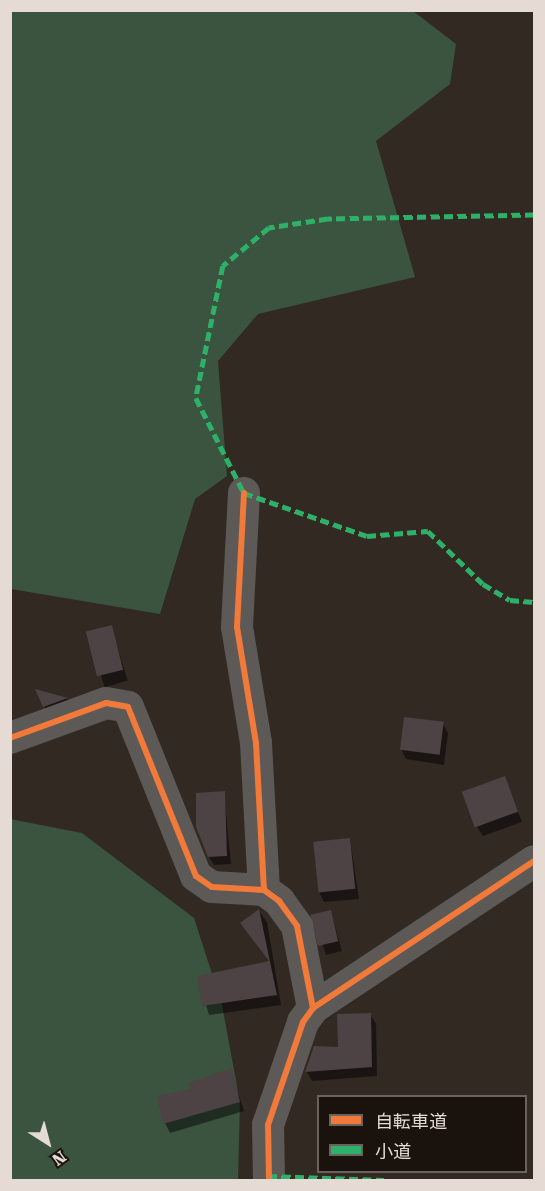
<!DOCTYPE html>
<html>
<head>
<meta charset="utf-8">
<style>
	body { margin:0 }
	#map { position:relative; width:545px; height:1191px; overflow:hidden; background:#322922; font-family:"Roboto Serif","Noto Sans JP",serif }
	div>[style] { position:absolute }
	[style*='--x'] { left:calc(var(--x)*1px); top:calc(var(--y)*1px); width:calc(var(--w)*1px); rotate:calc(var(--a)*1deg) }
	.green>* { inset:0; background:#3a5440 }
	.shadow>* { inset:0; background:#0007; transform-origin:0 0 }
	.building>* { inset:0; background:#4d4244; transform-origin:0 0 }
	.minor>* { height:32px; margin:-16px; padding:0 16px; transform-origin:16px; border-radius:16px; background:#5c5957 }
	.quiet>* { height:4.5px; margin-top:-2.25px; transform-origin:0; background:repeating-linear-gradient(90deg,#2db169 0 9px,transparent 0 13.5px) }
	.cycleway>* { height:6px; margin:-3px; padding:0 3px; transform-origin:3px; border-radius:3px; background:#f17a3a }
	span { translate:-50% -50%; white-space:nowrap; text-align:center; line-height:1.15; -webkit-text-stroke:5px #1a120d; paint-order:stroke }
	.frame { position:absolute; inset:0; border:12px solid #e6dbd4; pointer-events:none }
	.legend { position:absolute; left:317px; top:1095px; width:210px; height:78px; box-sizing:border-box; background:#1a120d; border:2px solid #6c625d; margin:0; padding:8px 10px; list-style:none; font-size:18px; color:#e6dbd4 }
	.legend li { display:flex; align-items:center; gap:12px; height:30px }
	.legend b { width:30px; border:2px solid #6c625d }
	.north { position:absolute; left:18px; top:1113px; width:60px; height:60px; -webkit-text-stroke:4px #1a120d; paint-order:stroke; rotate:144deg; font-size:16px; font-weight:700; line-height:24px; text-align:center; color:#e6dbd4 }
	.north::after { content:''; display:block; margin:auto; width:21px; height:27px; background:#e6dbd4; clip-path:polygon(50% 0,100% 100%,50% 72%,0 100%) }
</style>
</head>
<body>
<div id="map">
	<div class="green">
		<i style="clip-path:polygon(10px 11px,413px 11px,456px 44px,450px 84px,376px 141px,415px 277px,258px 314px,218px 361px,227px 476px,195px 499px,160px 614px,11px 589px)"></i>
		<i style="clip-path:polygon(10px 819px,82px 833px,194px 918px,222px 1005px,240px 1102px,238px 1180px,11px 1180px)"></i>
	</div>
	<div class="shadow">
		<i style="left:111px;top:626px;width:57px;height:24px;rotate:73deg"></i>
		<i style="clip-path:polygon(38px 691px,67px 699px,72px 708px,49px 716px)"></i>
		<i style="clip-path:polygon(443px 724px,448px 733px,444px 765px,406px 759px,401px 749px)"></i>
		<i style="clip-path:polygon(504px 778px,522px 822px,483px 836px,477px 827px)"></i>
		<i style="clip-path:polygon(224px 793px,231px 864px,214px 865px,209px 857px)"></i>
		<i style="clip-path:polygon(350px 839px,359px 899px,324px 902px,319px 892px)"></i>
		<i style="clip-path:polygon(259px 911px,267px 922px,281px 1005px,209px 1015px,198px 977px,270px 962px,248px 933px)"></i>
		<i style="clip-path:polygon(331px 912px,342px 951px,326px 955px,313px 916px)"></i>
		<i style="clip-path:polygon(370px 1014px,376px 1024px,377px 1076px,312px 1081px,307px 1072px,339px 1048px)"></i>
		<i style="clip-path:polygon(231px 1070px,244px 1111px,170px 1133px,165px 1123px)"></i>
	</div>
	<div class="building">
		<i style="left:112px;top:625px;width:46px;height:27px;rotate:76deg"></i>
		<i style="clip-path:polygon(35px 689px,68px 698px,43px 707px)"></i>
		<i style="left:404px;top:717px;width:40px;height:33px;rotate:7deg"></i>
		<i style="left:505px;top:776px;width:38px;height:46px;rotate:70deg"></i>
		<i style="clip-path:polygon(225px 791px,227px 856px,208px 857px,196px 827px,196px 793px)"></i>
		<i style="left:350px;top:838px;width:51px;height:37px;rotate:84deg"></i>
		<i style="clip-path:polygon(259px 909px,277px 995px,202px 1006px,197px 976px,269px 961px,240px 923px)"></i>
		<i style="left:331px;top:910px;width:32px;height:21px;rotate:77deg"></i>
		<i style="clip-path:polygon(371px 1013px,372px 1067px,305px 1072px,314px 1046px,338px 1047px,337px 1014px)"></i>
		<i style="clip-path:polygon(232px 1068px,240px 1102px,163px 1124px,157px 1096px,190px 1089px,188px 1083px)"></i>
	</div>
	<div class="minor">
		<i style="--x:244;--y:493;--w:134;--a:93"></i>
		<i style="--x:237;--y:627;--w:118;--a:80.7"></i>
		<i style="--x:256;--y:743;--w:147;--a:86.9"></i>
		<i style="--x:10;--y:738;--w:102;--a:-20"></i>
		<i style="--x:106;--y:703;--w:22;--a:10"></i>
		<i style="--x:128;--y:707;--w:182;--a:68.1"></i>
		<i style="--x:196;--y:876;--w:19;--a:35"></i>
		<i style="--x:212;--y:887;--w:52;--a:3.3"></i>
		<i style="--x:264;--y:890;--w:19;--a:36"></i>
		<i style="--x:279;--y:901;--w:31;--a:54"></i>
		<i style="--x:297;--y:926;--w:84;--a:79"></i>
		<i style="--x:269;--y:1180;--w:55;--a:-91"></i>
		<i style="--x:268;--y:1125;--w:109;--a:-71.2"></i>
		<i style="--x:303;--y:1022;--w:17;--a:-54"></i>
		<i style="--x:313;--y:1008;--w:265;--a:-33.6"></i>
	</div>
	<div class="quiet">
		<i style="--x:534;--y:215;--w:206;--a:178.9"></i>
		<i style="--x:328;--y:219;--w:60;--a:171.3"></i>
		<i style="--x:269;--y:228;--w:60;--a:140.4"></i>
		<i style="--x:223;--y:266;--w:135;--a:101.6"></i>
		<i style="--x:196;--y:398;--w:106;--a:63.2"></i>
		<i style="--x:244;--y:493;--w:130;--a:19.3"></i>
		<i style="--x:367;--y:536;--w:61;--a:-4.7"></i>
		<i style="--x:428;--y:531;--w:76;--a:43.9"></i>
		<i style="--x:483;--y:584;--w:31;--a:31"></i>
		<i style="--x:510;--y:600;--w:24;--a:5"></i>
		<i style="--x:268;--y:1176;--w:116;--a:2"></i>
	</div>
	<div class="cycleway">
		<i style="--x:244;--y:493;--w:134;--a:93"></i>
		<i style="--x:237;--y:627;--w:118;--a:80.7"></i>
		<i style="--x:256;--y:743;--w:147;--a:86.9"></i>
		<i style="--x:10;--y:738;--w:102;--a:-20"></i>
		<i style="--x:106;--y:703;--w:22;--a:10"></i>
		<i style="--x:128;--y:707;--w:182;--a:68.1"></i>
		<i style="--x:196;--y:876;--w:19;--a:35"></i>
		<i style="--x:212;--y:887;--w:52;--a:3.3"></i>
		<i style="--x:264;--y:890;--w:19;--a:36"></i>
		<i style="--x:279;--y:901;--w:31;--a:54"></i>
		<i style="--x:297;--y:926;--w:84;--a:79"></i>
		<i style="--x:269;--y:1180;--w:55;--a:-91"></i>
		<i style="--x:268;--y:1125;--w:109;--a:-71.2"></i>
		<i style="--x:303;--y:1022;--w:17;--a:-54"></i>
		<i style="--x:313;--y:1008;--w:265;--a:-33.6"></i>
	</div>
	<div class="frame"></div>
	<ul class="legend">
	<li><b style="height:8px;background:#f17a3a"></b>自転車道</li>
	<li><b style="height:8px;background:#2db169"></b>小道</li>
	</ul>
	<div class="north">N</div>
</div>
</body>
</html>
